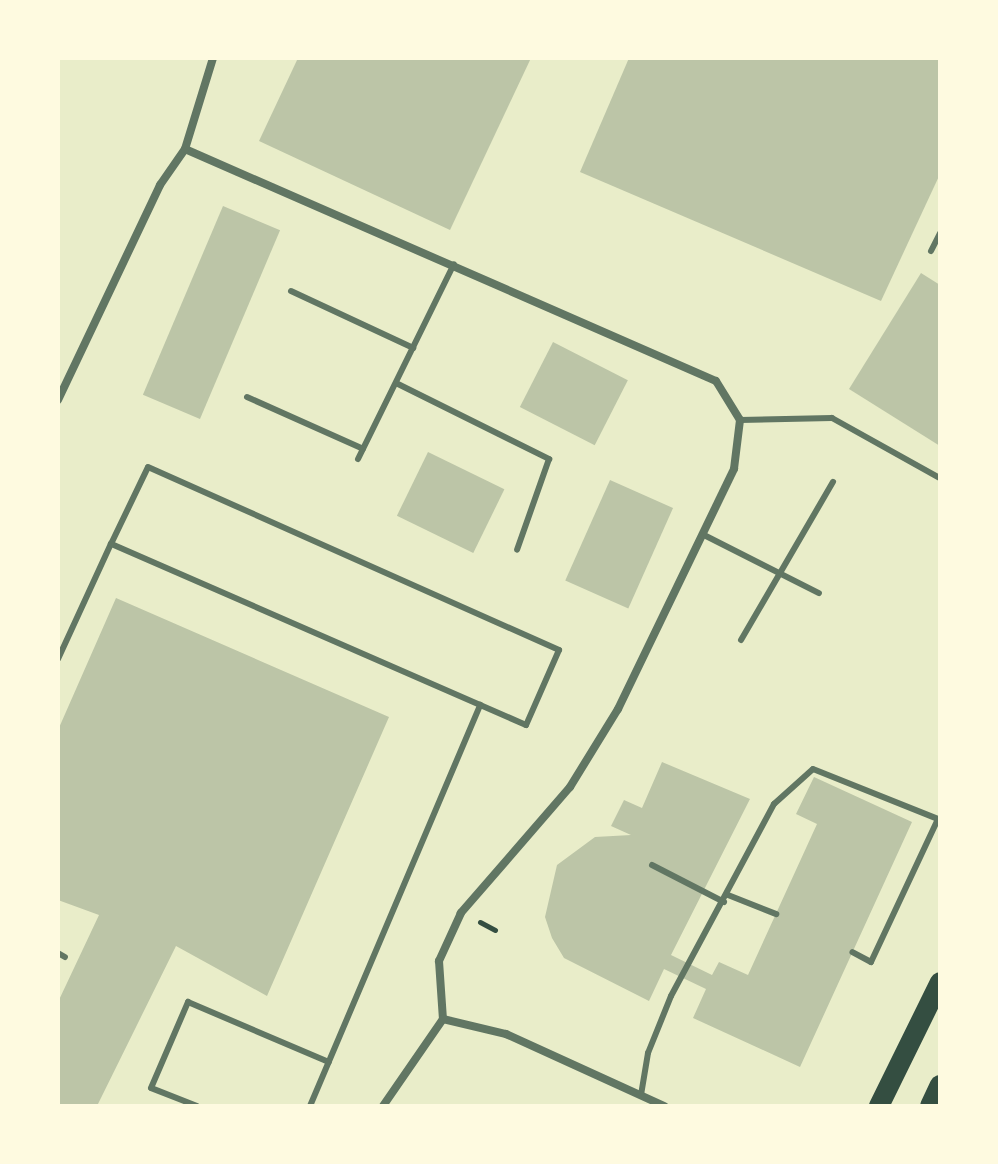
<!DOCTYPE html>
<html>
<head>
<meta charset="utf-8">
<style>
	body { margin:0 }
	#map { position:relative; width:998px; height:1164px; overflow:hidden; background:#e9edc9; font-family:Manrope,sans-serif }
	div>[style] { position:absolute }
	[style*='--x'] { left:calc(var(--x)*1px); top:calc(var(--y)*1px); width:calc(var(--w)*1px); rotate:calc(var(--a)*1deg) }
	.building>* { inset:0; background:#bcc5a7; transform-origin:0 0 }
	.path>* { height:5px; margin:-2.5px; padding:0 2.5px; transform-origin:2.5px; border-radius:2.5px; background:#344e41 }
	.service>* { height:6px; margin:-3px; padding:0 3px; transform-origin:3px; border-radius:3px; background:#617663 }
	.minor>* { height:8px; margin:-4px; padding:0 4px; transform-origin:4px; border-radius:4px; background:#617663 }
	.primary>* { height:20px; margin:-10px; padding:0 10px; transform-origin:10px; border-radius:10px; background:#344e41 }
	span { translate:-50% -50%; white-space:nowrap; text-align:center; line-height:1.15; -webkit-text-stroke:8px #fefae0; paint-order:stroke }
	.frame { position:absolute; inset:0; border:60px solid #fefae0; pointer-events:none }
</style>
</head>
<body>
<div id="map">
	<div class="building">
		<i style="clip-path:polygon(298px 58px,531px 58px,450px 230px,259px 141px)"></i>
		<i style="clip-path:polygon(629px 58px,940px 58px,940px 174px,881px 301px,580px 172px)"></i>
		<i style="left:223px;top:206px;width:62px;height:205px;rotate:23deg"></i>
		<i style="clip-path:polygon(921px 273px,940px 285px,940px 446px,849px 389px)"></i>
		<i style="left:553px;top:342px;width:84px;height:73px;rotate:27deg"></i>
		<i style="left:428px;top:452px;width:85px;height:71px;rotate:26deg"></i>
		<i style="left:610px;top:480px;width:69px;height:110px;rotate:24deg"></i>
		<i style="clip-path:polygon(116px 598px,389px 717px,267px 996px,176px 946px,97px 1106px,58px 1106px,58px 1002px,99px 915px,58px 900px,58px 730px)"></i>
		<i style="clip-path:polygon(662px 762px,750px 799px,671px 955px,712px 975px,719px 962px,748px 975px,817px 824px,796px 814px,814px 777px,912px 822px,800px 1067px,693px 1018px,706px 989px,664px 969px,649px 1001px,564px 958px,552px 938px,545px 917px,557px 865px,595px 837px,631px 835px,611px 826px,624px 800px,642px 808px)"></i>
	</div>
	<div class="path">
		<i style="--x:480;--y:922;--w:17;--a:28"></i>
	</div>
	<div class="service">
		<i style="--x:931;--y:251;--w:20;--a:-63"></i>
		<i style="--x:291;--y:291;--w:135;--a:25"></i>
		<i style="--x:398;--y:384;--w:169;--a:26.4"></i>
		<i style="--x:549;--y:459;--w:96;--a:109.4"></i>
		<i style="--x:247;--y:397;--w:127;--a:24.1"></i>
		<i style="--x:740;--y:420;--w:92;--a:-1.2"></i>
		<i style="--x:832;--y:418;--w:124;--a:29.1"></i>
		<i style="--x:358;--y:459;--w:217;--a:-63.8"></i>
		<i style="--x:702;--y:534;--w:131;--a:26.8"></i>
		<i style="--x:741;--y:640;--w:183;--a:-59.8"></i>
		<i style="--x:58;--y:659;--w:127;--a:-65.3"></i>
		<i style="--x:111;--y:544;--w:85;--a:-64.3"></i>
		<i style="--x:148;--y:467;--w:450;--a:24"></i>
		<i style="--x:559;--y:650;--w:82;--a:113.7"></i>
		<i style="--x:526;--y:725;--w:453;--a:-156.4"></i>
		<i style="--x:652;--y:865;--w:81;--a:27.2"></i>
		<i style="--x:728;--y:895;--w:52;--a:21.6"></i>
		<i style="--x:58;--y:953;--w:8;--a:30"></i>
		<i style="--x:641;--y:1095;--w:43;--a:-80.5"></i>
		<i style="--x:648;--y:1053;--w:61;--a:-68"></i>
		<i style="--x:671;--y:996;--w:218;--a:-61.8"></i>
		<i style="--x:774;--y:804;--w:52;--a:-41.9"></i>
		<i style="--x:813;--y:769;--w:135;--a:21.8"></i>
		<i style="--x:938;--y:819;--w:158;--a:115.1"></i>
		<i style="--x:871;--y:962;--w:21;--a:-152"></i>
		<i style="--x:197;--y:1106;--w:49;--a:-158.6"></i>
		<i style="--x:151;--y:1088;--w:94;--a:-66.7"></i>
		<i style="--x:188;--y:1002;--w:153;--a:23.1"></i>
		<i style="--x:310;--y:1106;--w:436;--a:-67"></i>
	</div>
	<div class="minor">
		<i style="--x:185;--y:149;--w:579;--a:23.6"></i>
		<i style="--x:716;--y:381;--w:46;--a:58.4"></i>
		<i style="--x:740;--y:420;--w:49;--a:97"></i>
		<i style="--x:734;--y:469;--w:267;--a:115.8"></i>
		<i style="--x:618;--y:709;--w:92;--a:121.6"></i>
		<i style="--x:570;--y:787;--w:167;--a:130.9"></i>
		<i style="--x:461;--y:913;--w:53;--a:114.6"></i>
		<i style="--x:439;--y:961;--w:58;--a:86.1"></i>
		<i style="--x:443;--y:1019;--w:106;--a:124.6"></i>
		<i style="--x:58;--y:400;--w:238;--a:-64.6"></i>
		<i style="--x:160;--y:185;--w:44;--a:-55.2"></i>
		<i style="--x:185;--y:149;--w:95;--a:-72.9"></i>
		<i style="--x:443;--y:1019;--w:65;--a:13.4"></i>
		<i style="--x:506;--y:1034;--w:174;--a:24.5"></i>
	</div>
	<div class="primary">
		<i style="--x:879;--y:1106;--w:138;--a:-63.8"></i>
		<i style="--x:930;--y:1106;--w:23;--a:-65"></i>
	</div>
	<div class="frame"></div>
</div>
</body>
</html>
